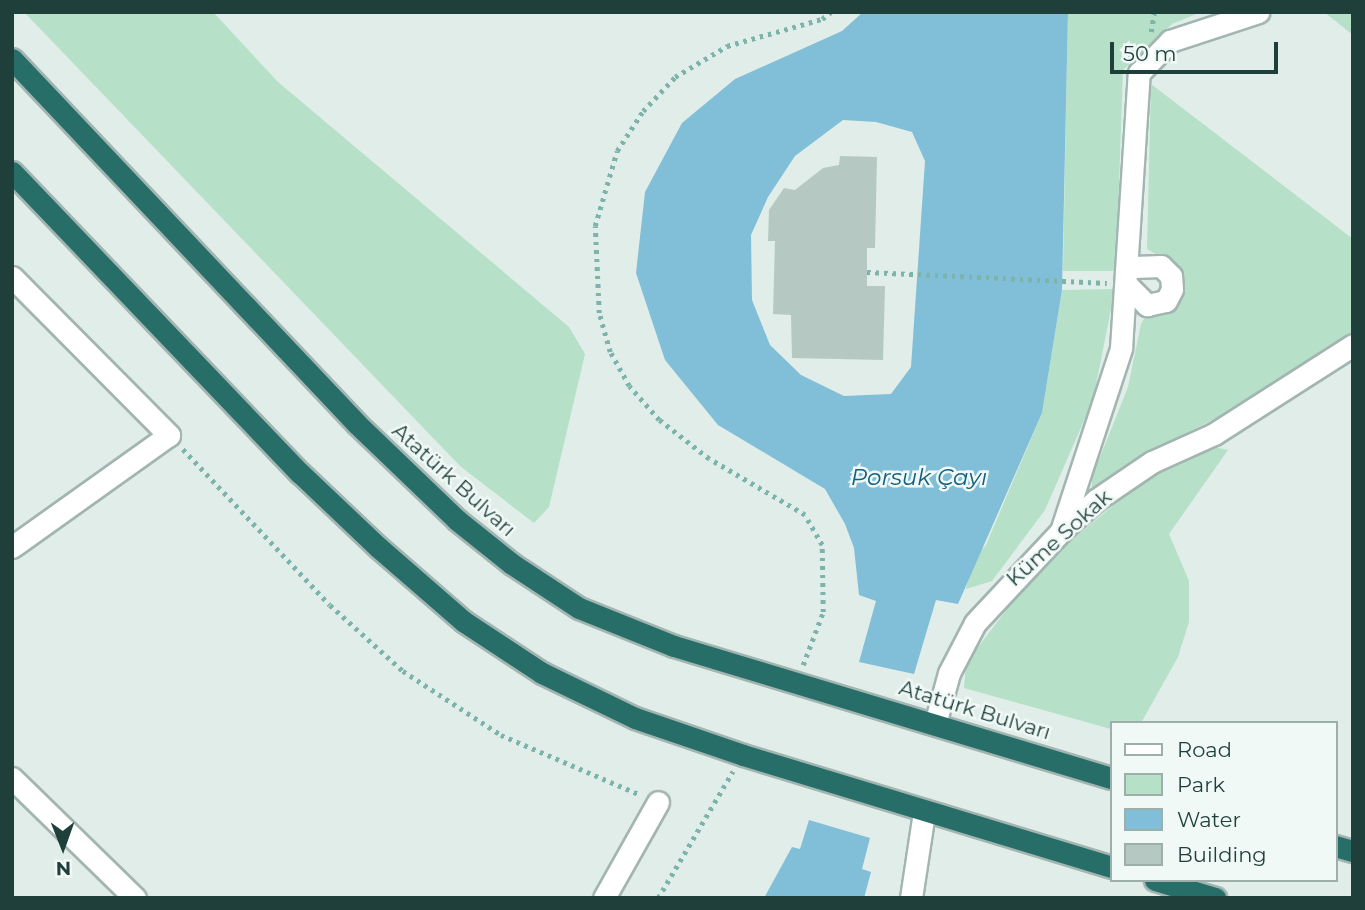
<!DOCTYPE html>
<html>
<head>
<meta charset="utf-8">
<style>
	body { margin:0 }
	#map { position:relative; width:1365px; height:910px; overflow:hidden; background:#e0ede9; font-family:Montserrat,sans-serif }
	div>[style] { position:absolute }
	[style*='--x'] { left:calc(var(--x)*1px); top:calc(var(--y)*1px); width:calc(var(--w)*1px); rotate:calc(var(--a)*1deg) }
	.green>* { inset:0; background:#b6e0c7 }
	.water>* { inset:0; background:#81bfd8 }
	.building>* { inset:0; background:#b5c8c2 }
	.path>* { height:4.5px; margin-top:-2.25px; transform-origin:0; background:repeating-linear-gradient(90deg,#7db4aa 0 3.5px,transparent 0 8.5px) }
	.roads { filter:drop-shadow(2px 0 #a2b5b1) drop-shadow(-2px 0 #a2b5b1) drop-shadow(0 2px #a2b5b1) drop-shadow(0 -2px #a2b5b1) }
	.minor>* { height:21px; margin:-10.5px; padding:0 10.5px; transform-origin:10.5px; border-radius:10.5px; background:#fff }
	.highway>* { height:21px; margin:-10.5px; padding:0 10.5px; transform-origin:10.5px; border-radius:10.5px; background:#276e69 }
	span { translate:-50% -50%; white-space:nowrap; text-align:center; line-height:1.15; -webkit-text-stroke:5px #f1f9f6; paint-order:stroke }
	.street-label { font-size:21px; color:#1f3f3a }
	.water-label { font-size:23px; color:#126081; font-style:italic }
	.frame { position:absolute; inset:0; border:14px solid #1f3f3a; pointer-events:none }
	.legend { position:absolute; left:1110px; top:721px; width:228px; height:161px; box-sizing:border-box; background:#f1f9f6; border:2px solid #9dafab; margin:0; padding:9px 12px; list-style:none; font-size:21px; color:#1f3f3a }
	.legend li { display:flex; align-items:center; gap:14px; height:35px }
	.legend b { width:35px; border:2px solid #9dafab }
	.north { position:absolute; left:28px; top:812px; width:70px; height:70px; -webkit-text-stroke:5px #f1f9f6; paint-order:stroke; rotate:179deg; font-size:19px; font-weight:700; line-height:28px; text-align:center; color:#1f3f3a }
	.north::after { content:''; display:block; margin:auto; width:24px; height:32px; background:#1f3f3a; clip-path:polygon(50% 0,100% 100%,50% 72%,0 100%) }
	.scale { position:absolute; left:1110px; top:42px; width:168px; height:32px; box-sizing:border-box; border:4px solid #1f3f3a; border-top:0; padding-left:9px; font-size:21px; line-height:24px; white-space:nowrap; color:#1f3f3a; -webkit-text-stroke:5px #f1f9f6; paint-order:stroke }
</style>
</head>
<body>
<div id="map">
	<div class="green">
		<i style="clip-path:polygon(24px 12px,213px 12px,278px 82px,569px 327px,585px 354px,549px 507px,534px 523px,460px 466px)"></i>
		<i style="clip-path:polygon(1068px 12px,1201px 12px,1172px 24px,1123px 70px,1116px 271px,1063px 271px)"></i>
		<i style="clip-path:polygon(1324px 12px,1353px 12px,1353px 35px)"></i>
		<i style="clip-path:polygon(1151px 84px,1353px 239px,1353px 331px,1254px 399px,1149px 452px,1092px 488px,1092px 477px,1128px 387px,1141px 324px,1145px 317px,1175px 307px,1185px 290px,1180px 268px,1147px 249px)"></i>
		<i style="clip-path:polygon(1115px 289px,1093px 400px,1045px 510px,992px 581px,966px 589px,973px 560px,986px 545px,1042px 413px,1062px 290px)"></i>
		<i style="clip-path:polygon(1209px 446px,1228px 450px,1169px 534px,1189px 581px,1189px 622px,1178px 657px,1141px 723px,1111px 723px,1111px 729px,964px 688px,966px 663px,1026px 584px,1060px 550px,1128px 493px,1179px 458px)"></i>
	</div>
	<div class="water">
		<i style="clip-path:polygon(evenodd,863px 12px,1068px 12px,1062px 290px,1042px 413px,958px 604px,936px 600px,914px 674px,859px 662px,876px 601px,859px 595px,854px 548px,845px 524px,825px 489px,718px 425px,665px 360px,636px 273px,645px 192px,682px 123px,735px 79px,842px 31px,863px 12px,843px 120px,876px 122px,912px 132px,925px 161px,911px 367px,891px 394px,844px 396px,801px 375px,770px 345px,752px 300px,751px 235px,768px 197px,795px 156px,843px 120px)"></i>
		<i style="clip-path:polygon(809px 820px,870px 838px,862px 869px,871px 872px,864px 898px,764px 898px,792px 847px,800px 849px)"></i>
	</div>
	<div class="building">
		<i style="clip-path:polygon(840px 156px,877px 157px,875px 248px,867px 248px,867px 286px,885px 286px,883px 360px,792px 358px,791px 315px,773px 314px,775px 241px,768px 241px,769px 210px,784px 188px,795px 190px,823px 168px,839px 165px)"></i>
	</div>
	<div class="path">
		<i style="--x:1151;--y:32;--w:20;--a:-81"></i>
		<i style="--x:867;--y:272;--w:240;--a:2.6"></i>
		<i style="--x:183;--y:449;--w:214;--a:46.7"></i>
		<i style="--x:330;--y:605;--w:98;--a:42.1"></i>
		<i style="--x:403;--y:671;--w:117;--a:33.1"></i>
		<i style="--x:501;--y:735;--w:152;--a:23.2"></i>
		<i style="--x:803;--y:665;--w:57;--a:-69.3"></i>
		<i style="--x:823;--y:612;--w:67;--a:-90.9"></i>
		<i style="--x:822;--y:545;--w:34;--a:-120"></i>
		<i style="--x:805;--y:515;--w:111;--a:-149.7"></i>
		<i style="--x:709;--y:459;--w:63;--a:-142"></i>
		<i style="--x:659;--y:420;--w:45;--a:-131.4"></i>
		<i style="--x:629;--y:386;--w:39;--a:-119"></i>
		<i style="--x:610;--y:352;--w:41;--a:-105.8"></i>
		<i style="--x:599;--y:313;--w:87;--a:-92.6"></i>
		<i style="--x:595;--y:226;--w:78;--a:-73.7"></i>
		<i style="--x:617;--y:151;--w:48;--a:-57"></i>
		<i style="--x:643;--y:111;--w:47;--a:-46.7"></i>
		<i style="--x:675;--y:77;--w:61;--a:-30.8"></i>
		<i style="--x:727;--y:46;--w:99;--a:-15.9"></i>
		<i style="--x:822;--y:19;--w:11;--a:-38"></i>
		<i style="--x:658;--y:898;--w:147;--a:-59.4"></i>
	</div>
	<div class="roads">
		<div class="minor">
			<i style="--x:12;--y:277;--w:223;--a:45.2"></i>
			<i style="--x:169;--y:435;--w:193;--a:144.5"></i>
			<i style="--x:1126;--y:284;--w:30;--a:45"></i>
			<i style="--x:1147;--y:305;--w:19;--a:-12"></i>
			<i style="--x:1166;--y:301;--w:13;--a:-63"></i>
			<i style="--x:1172;--y:289;--w:13;--a:-94"></i>
			<i style="--x:1171;--y:276;--w:14;--a:-135"></i>
			<i style="--x:1161;--y:266;--w:34;--a:178"></i>
			<i style="--x:1061;--y:531;--w:193;--a:-71.8"></i>
			<i style="--x:1121;--y:348;--w:276;--a:-86.3"></i>
			<i style="--x:1139;--y:73;--w:45;--a:-45.9"></i>
			<i style="--x:1170;--y:41;--w:93;--a:-18.2"></i>
			<i style="--x:935;--y:724;--w:53;--a:-74.6"></i>
			<i style="--x:949;--y:673;--w:56;--a:-62.5"></i>
			<i style="--x:975;--y:623;--w:126;--a:-46.9"></i>
			<i style="--x:1061;--y:531;--w:47;--a:-41.5"></i>
			<i style="--x:1096;--y:500;--w:68;--a:-34.2"></i>
			<i style="--x:1152;--y:462;--w:68;--a:-24.3"></i>
			<i style="--x:1214;--y:434;--w:165;--a:-32.6"></i>
			<i style="--x:12;--y:778;--w:172;--a:44.3"></i>
			<i style="--x:604;--y:898;--w:110;--a:-60.6"></i>
			<i style="--x:911;--y:898;--w:87;--a:-81.4"></i>
		</div>
		<div class="highway">
			<i style="--x:12;--y:59;--w:502;--a:46.61"></i>
			<i style="--x:357;--y:424;--w:139;--a:43.8"></i>
			<i style="--x:457;--y:520;--w:70;--a:38.7"></i>
			<i style="--x:512;--y:564;--w:80;--a:33.3"></i>
			<i style="--x:579;--y:608;--w:102;--a:21.8"></i>
			<i style="--x:674;--y:646;--w:457;--a:16.8"></i>
			<i style="--x:12;--y:172;--w:417;--a:46.3"></i>
			<i style="--x:300;--y:473;--w:108;--a:43.5"></i>
			<i style="--x:378;--y:547;--w:113;--a:41"></i>
			<i style="--x:463;--y:621;--w:95;--a:33.4"></i>
			<i style="--x:542;--y:673;--w:103;--a:25.8"></i>
			<i style="--x:635;--y:718;--w:114;--a:18.9"></i>
			<i style="--x:743;--y:755;--w:385;--a:16.9"></i>
			<i style="--x:1335;--y:846;--w:19;--a:16"></i>
			<i style="--x:1155;--y:880;--w:63;--a:16.7"></i>
		</div>
	</div>
	<div class="street-label">
		<span style="left:454px;top:480px;rotate:42deg">Atatürk Bulvarı</span>
		<span style="left:1059px;top:538px;rotate:-42deg">Küme Sokak</span>
		<span style="left:975px;top:710px;rotate:17deg">Atatürk Bulvarı</span>
	</div>
	<div class="water-label">
		<span style="left:919px;top:477px">Porsuk Çayı</span>
	</div>
	<div class="frame"></div>
	<ul class="legend">
	<li><b style="height:9px;background:#fff"></b>Road</li>
	<li><b style="height:19px;background:#b6e0c7"></b>Park</li>
	<li><b style="height:19px;background:#81bfd8"></b>Water</li>
	<li><b style="height:19px;background:#b5c8c2"></b>Building</li>
	</ul>
	<div class="north">N</div>
	<div class="scale">50 m</div>
</div>
</body>
</html>
